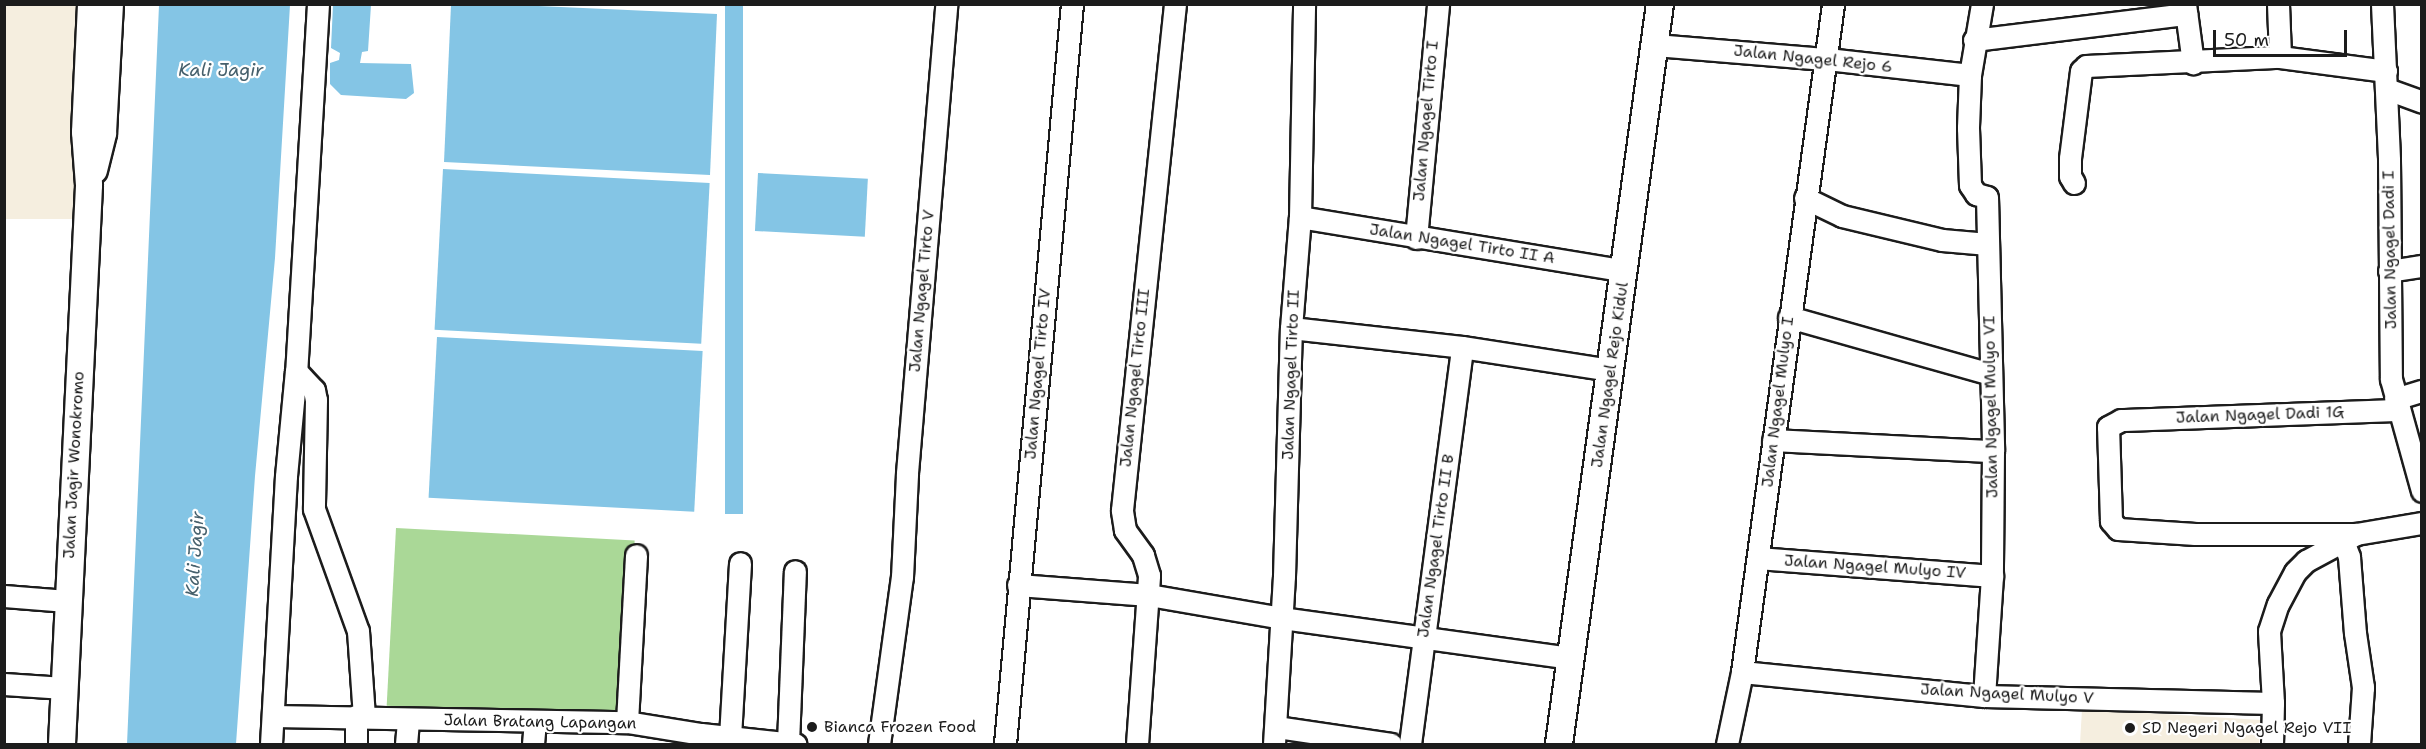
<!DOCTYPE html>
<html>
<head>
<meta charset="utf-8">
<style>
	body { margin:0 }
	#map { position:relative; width:2426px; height:749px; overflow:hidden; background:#fff; font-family:"Shantell Sans",sans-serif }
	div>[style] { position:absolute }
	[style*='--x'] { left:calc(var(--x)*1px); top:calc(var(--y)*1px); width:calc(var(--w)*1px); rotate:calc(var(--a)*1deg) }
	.built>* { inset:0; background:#f5eedf; transform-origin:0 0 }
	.green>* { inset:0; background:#aad897; transform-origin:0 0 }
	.water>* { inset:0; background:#84c5e5; transform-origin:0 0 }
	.roads { filter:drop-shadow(2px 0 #1c1c1c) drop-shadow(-2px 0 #1c1c1c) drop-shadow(0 2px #1c1c1c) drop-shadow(0 -2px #1c1c1c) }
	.minor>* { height:21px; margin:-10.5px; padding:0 10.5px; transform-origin:10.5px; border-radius:10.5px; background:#fff }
	.major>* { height:26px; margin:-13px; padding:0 13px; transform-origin:13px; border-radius:13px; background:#fff }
	.dots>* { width:16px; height:16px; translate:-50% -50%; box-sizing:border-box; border:3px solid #fff; border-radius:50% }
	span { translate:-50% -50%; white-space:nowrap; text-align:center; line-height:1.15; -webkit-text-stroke:4.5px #fff; paint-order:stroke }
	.street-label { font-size:16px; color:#1c1c1c }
	.poi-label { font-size:16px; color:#1c1c1c }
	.left { translate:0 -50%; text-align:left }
	.water-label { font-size:18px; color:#46606c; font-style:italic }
	.frame { position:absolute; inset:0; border:6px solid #1c1c1c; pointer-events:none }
	.scale { position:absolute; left:2213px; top:30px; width:134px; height:27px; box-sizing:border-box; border:3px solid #1c1c1c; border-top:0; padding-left:8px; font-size:18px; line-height:21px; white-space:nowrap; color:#1c1c1c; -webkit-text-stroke:4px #fff; paint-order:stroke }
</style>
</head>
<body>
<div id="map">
	<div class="built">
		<i style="left:5px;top:5px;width:74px;height:214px"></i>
		<i style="clip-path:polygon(2082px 709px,2261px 720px,2259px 744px,2080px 744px)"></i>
	</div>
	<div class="green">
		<i style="left:396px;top:528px;width:239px;height:178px;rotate:3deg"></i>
	</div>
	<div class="water">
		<i style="clip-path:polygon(159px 5px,290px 5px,275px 258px,255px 476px,236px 744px,127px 744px)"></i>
		<i style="clip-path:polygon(333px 5px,371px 5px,368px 51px,362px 52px,360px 63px,411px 64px,414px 93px,406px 99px,341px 95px,330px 84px,330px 63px,339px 60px,340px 53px,331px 48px)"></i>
		<i style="clip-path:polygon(451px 5px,516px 5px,717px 14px,710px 175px,444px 162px)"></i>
		<i style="left:725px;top:5px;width:18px;height:509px"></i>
		<i style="left:443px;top:169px;width:267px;height:161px;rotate:3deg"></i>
		<i style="left:758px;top:173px;width:110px;height:58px;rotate:3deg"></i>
		<i style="left:437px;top:337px;width:266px;height:161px;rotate:3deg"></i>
	</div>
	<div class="roads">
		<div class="minor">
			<i style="--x:318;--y:4;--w:368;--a:93.4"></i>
			<i style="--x:296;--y:371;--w:26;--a:47"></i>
			<i style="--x:314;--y:390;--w:10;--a:79"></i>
			<i style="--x:316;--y:400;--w:109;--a:91.1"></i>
			<i style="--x:314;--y:509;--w:130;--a:70.2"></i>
			<i style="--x:358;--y:631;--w:85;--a:86"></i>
			<i style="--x:1982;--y:4;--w:72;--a:99.6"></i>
			<i style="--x:1970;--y:75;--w:53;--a:92.2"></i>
			<i style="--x:1968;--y:128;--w:57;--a:88"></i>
			<i style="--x:1970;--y:185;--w:11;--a:56"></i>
			<i style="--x:1976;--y:194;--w:11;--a:15"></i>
			<i style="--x:1987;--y:197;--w:254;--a:88.6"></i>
			<i style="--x:1993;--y:451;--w:125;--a:90.5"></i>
			<i style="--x:1992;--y:576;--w:120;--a:93.8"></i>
			<i style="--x:2185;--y:4;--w:60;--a:82.3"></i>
			<i style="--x:2278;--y:4;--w:53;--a:87.8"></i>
			<i style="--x:2382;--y:4;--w:156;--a:87.4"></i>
			<i style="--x:2389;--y:160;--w:219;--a:89.5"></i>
			<i style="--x:2391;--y:379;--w:116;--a:74.5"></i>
			<i style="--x:1974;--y:40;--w:214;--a:-7"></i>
			<i style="--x:1655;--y:45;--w:173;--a:4.7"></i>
			<i style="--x:1827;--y:59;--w:144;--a:6.4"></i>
			<i style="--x:2387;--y:89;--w:37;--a:20"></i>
			<i style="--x:2074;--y:183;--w:8;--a:-120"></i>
			<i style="--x:2070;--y:176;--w:18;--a:-90"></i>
			<i style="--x:2070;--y:158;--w:88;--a:-82.8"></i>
			<i style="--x:2081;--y:71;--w:7;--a:-45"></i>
			<i style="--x:2086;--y:66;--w:194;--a:-2.7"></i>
			<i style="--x:2280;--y:57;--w:107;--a:7.5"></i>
			<i style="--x:1805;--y:198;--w:41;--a:25.9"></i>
			<i style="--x:1842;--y:216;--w:103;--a:13.5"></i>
			<i style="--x:1942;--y:240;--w:46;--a:5"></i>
			<i style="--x:1300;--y:217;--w:329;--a:9.4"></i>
			<i style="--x:1416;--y:238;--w:235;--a:-84.6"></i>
			<i style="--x:2389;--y:271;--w:33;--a:-9"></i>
			<i style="--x:1789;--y:317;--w:209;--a:15.8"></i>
			<i style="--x:1291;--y:328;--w:172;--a:6.3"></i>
			<i style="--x:1462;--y:347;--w:151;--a:8.8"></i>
			<i style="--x:2395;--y:399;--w:28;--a:-17"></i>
			<i style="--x:1773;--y:440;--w:220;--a:2.9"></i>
			<i style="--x:2356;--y:534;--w:161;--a:180"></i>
			<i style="--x:2195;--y:534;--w:77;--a:-176.3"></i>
			<i style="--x:2118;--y:529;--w:11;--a:-131"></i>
			<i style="--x:2111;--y:521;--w:94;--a:-91.8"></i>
			<i style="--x:2108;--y:427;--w:15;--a:-28"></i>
			<i style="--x:2121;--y:420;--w:278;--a:-2.1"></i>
			<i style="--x:2343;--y:541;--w:17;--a:69"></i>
			<i style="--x:2349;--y:557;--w:76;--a:85.5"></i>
			<i style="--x:2355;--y:633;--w:55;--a:81.6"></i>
			<i style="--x:2363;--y:687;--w:57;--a:94"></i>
			<i style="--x:1758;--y:558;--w:235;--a:4.4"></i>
			<i style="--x:1018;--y:585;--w:131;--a:4.4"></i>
			<i style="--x:1149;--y:595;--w:135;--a:9.8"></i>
			<i style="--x:1282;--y:618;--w:291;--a:7.9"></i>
			<i style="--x:4;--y:596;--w:63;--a:4.5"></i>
			<i style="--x:1742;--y:672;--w:243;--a:5.7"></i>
			<i style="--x:1984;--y:696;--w:289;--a:1.4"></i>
			<i style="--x:4;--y:684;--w:60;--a:3.8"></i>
			<i style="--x:273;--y:716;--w:354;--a:1"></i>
			<i style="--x:627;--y:722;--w:75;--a:9.2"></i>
			<i style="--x:701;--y:734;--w:95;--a:6.1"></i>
			<i style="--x:356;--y:716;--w:28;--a:90"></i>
			<i style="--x:627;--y:722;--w:167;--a:-86.9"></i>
			<i style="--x:1276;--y:727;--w:116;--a:8.4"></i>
			<i style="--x:730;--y:737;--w:174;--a:-86.7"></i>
			<i style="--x:788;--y:743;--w:172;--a:-87.7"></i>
			<i style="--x:271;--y:744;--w:268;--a:-86.8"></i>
			<i style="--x:286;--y:476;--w:105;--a:-84.6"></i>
			<i style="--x:406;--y:744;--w:25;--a:-85"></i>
			<i style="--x:533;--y:744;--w:23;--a:-85"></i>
			<i style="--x:879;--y:744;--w:169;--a:-82.2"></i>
			<i style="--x:902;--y:577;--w:104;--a:-87.2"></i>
			<i style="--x:907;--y:473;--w:471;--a:-85.2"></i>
			<i style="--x:1005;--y:744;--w:743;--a:-84.83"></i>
			<i style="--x:1137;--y:744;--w:169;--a:-85.9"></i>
			<i style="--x:1149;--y:575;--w:21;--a:-107"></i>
			<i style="--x:1143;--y:555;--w:31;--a:-126"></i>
			<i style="--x:1125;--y:530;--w:20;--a:-99"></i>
			<i style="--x:1122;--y:510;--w:509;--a:-84.02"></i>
			<i style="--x:1274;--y:744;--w:168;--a:-86.6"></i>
			<i style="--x:1284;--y:576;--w:248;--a:-88.4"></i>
			<i style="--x:1291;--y:328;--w:111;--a:-85.4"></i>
			<i style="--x:1300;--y:217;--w:213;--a:-88.9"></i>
			<i style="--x:1410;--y:744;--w:400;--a:-82.5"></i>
			<i style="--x:1727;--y:744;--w:74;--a:-78.2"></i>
			<i style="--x:1742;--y:672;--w:674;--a:-82.24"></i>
			<i style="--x:2272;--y:744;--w:41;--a:-88.6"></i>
			<i style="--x:2273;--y:703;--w:72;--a:-93.2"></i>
			<i style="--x:2269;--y:631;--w:28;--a:-72"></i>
			<i style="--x:2278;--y:604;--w:36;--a:-62"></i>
			<i style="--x:2295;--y:572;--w:16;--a:-45"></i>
			<i style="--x:2306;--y:561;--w:57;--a:-28.4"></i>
			<i style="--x:2356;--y:534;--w:67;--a:-9.5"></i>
		</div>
		<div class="major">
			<i style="--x:94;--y:170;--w:38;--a:-76"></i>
			<i style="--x:103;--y:133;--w:129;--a:-86.9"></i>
			<i style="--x:62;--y:744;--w:560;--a:-87.23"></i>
			<i style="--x:89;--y:185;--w:53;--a:-94.3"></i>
			<i style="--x:85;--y:132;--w:128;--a:-87.3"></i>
			<i style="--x:1559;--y:744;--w:747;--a:-82.23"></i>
		</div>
	</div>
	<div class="dots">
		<i style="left:812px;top:727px;background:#1c1c1c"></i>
		<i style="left:2130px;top:728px;background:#1c1c1c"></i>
	</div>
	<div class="street-label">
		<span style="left:1813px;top:59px;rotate:6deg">Jalan Ngagel Rejo 6</span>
		<span style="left:1426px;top:121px;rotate:-85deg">Jalan Ngagel Tirto I</span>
		<span style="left:1462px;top:244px;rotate:9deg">Jalan Ngagel Tirto II A</span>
		<span style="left:2390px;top:250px;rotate:-91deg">Jalan Ngagel Dadi I</span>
		<span style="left:922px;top:291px;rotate:-85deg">Jalan Ngagel Tirto V</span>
		<span style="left:1038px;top:374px;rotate:-85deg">Jalan Ngagel Tirto IV</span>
		<span style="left:1291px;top:375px;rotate:-88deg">Jalan Ngagel Tirto II</span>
		<span style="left:1610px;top:375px;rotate:-82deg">Jalan Ngagel Rejo Kidul</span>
		<span style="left:1135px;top:378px;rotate:-84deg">Jalan Ngagel Tirto III</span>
		<span style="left:1778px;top:402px;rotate:-83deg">Jalan Ngagel Mulyo I</span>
		<span style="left:1991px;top:407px;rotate:-91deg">Jalan Ngagel Mulyo VI</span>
		<span style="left:2260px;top:415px;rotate:-2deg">Jalan Ngagel Dadi 1G</span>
		<span style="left:74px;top:465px;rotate:-87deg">Jalan Jagir Wonokromo</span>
		<span style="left:1436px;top:546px;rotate:-82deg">Jalan Ngagel Tirto II B</span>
		<span style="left:1875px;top:567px;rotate:4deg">Jalan Ngagel Mulyo IV</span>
		<span style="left:2007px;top:694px;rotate:3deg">Jalan Ngagel Mulyo V</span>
		<span style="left:540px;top:722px;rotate:1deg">Jalan Bratang Lapangan</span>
	</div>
	<div class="poi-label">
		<span class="left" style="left:824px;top:727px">Bianca Frozen Food</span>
		<span class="left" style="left:2142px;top:728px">SD Negeri Ngagel Rejo VII</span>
	</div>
	<div class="water-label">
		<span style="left:221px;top:70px">Kali Jagir</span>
		<span style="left:195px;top:554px;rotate:-86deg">Kali Jagir</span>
	</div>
	<div class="frame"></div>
	<div class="scale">50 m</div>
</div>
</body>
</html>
